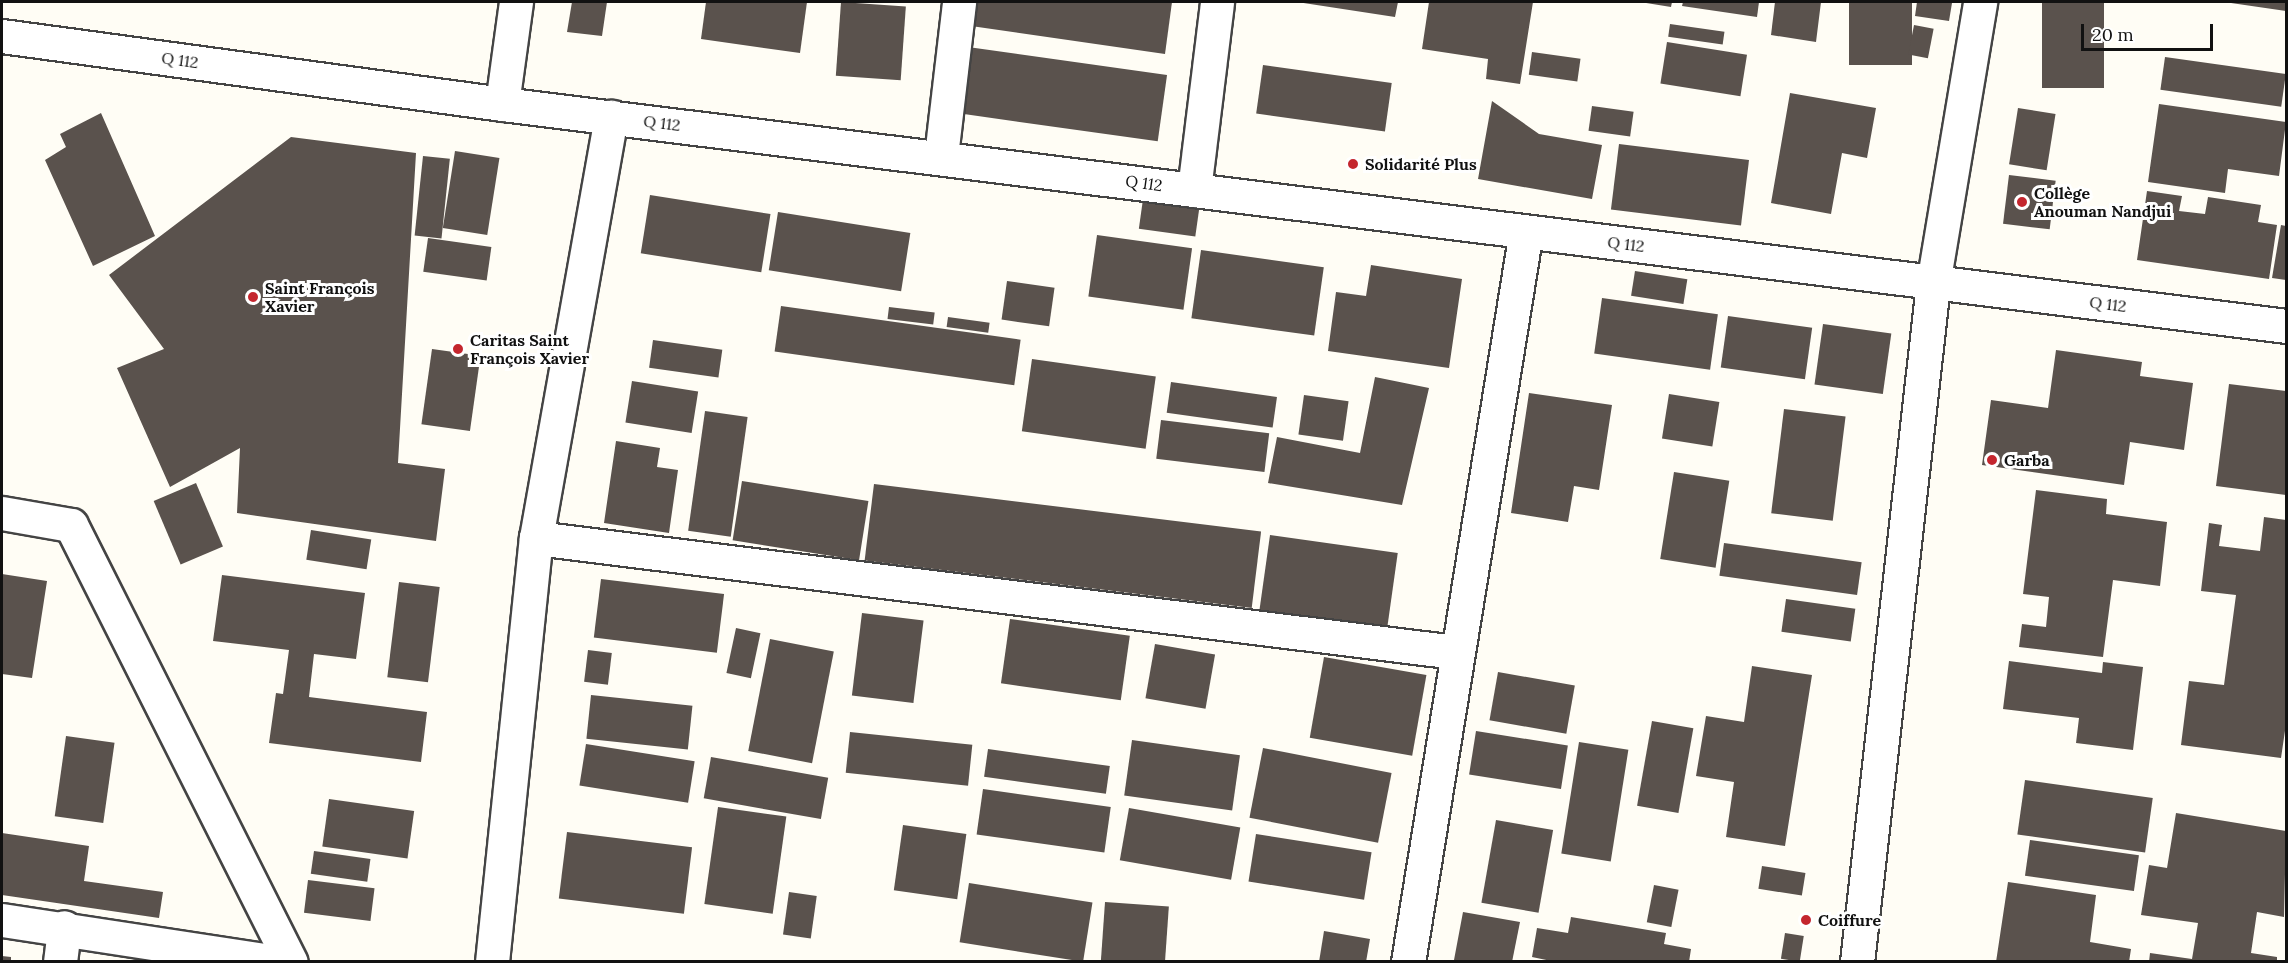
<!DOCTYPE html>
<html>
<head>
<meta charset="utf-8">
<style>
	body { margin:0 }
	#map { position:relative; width:2288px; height:963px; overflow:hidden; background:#fffdf5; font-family:Lora,serif }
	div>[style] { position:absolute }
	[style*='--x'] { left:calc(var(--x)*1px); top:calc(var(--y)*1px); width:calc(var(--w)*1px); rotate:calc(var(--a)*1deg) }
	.building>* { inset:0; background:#5a524d; transform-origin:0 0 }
	.roads { filter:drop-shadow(2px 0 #444) drop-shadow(-2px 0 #444) drop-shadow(0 2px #444) drop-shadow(0 -2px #444) }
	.minor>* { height:33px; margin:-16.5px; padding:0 16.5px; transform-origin:16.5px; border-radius:16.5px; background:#fff }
	.dots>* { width:16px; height:16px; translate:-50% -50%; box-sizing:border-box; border:3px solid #fff; border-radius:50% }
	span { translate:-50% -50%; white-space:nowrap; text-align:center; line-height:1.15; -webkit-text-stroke:6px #fff; paint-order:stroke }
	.street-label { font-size:16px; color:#111 }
	.poi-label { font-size:16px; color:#111; font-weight:700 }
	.left { translate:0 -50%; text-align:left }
	.frame { position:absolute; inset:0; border:3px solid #111; pointer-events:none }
	.scale { position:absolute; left:2081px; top:24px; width:132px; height:27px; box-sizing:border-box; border:3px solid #111; border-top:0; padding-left:8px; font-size:18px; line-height:21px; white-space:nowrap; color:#111; -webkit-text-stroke:4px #fff; paint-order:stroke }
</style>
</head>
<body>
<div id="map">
	<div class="building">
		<i style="clip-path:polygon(572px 2px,607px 2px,602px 36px,567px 32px)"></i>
		<i style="clip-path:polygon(706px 2px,807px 2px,800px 53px,701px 39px)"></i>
		<i style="left:841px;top:2px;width:65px;height:74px;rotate:4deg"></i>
		<i style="clip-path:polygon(974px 2px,1172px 2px,1165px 54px,971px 26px)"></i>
		<i style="clip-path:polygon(1297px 2px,1398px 2px,1395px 17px)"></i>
		<i style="clip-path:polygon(1429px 2px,1533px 2px,1520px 84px,1486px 79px,1488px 59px,1422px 49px)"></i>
		<i style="clip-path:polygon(1640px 2px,1672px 2px,1671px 7px)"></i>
		<i style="clip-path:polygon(1683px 2px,1759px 2px,1757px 17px,1682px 6px)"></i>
		<i style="clip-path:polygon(1775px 2px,1821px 2px,1816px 42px,1771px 35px)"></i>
		<i style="left:1849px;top:2px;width:63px;height:63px"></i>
		<i style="clip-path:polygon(1917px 2px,1952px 3px,1949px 21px,1915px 16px)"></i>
		<i style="left:2042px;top:2px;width:62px;height:86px"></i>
		<i style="clip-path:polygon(2231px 2px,2286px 2px,2286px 11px,2231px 3px)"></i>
		<i style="left:1670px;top:24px;width:55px;height:13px;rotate:8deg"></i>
		<i style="left:1914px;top:25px;width:20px;height:30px;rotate:11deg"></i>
		<i style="left:1667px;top:42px;width:81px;height:42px;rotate:9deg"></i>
		<i style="left:968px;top:47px;width:201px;height:67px;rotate:8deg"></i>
		<i style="left:1532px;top:52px;width:49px;height:23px;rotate:8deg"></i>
		<i style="left:2165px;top:57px;width:122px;height:33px;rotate:8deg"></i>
		<i style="left:1263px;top:65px;width:130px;height:49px;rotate:8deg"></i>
		<i style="clip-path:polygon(1790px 93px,1876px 108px,1867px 158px,1842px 153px,1831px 214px,1771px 203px)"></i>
		<i style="clip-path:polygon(1492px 101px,1539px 134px,1602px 145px,1592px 199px,1478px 179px)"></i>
		<i style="clip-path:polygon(2159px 104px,2286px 122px,2279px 176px,2228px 169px,2225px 193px,2148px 182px)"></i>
		<i style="left:1592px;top:106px;width:42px;height:25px;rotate:8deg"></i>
		<i style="left:2018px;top:108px;width:38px;height:57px;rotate:9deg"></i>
		<i style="clip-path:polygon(101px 113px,155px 236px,93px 266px,45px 160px,66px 147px,60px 134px)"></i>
		<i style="clip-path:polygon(291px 137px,416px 153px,398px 463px,445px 469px,436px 541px,237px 513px,240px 448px,170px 487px,117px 368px,164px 349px,109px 275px)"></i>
		<i style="left:1619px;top:144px;width:131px;height:66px;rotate:7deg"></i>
		<i style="left:455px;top:151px;width:45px;height:78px;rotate:9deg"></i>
		<i style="left:423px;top:156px;width:27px;height:80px;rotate:6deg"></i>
		<i style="left:2009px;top:175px;width:47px;height:49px;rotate:7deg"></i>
		<i style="clip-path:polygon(2147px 191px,2182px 196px,2179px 211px,2205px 214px,2208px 197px,2261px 205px,2258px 222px,2277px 225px,2269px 279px,2137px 260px)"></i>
		<i style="left:1144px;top:192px;width:57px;height:37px;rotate:8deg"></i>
		<i style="left:650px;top:195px;width:122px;height:59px;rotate:9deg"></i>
		<i style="left:778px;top:212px;width:134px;height:59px;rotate:9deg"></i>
		<i style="clip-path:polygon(2281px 225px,2286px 226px,2286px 280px,2272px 278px)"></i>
		<i style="left:1097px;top:235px;width:96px;height:62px;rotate:8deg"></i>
		<i style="left:428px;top:238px;width:64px;height:34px;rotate:8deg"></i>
		<i style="left:1201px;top:250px;width:124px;height:69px;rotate:8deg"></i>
		<i style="clip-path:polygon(1371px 265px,1462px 279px,1449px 368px,1328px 351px,1336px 292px,1366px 296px)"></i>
		<i style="left:1635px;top:271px;width:53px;height:25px;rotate:9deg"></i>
		<i style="left:1007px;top:281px;width:48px;height:39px;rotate:8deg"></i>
		<i style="left:1602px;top:298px;width:117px;height:56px;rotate:8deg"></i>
		<i style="left:781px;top:306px;width:242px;height:46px;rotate:8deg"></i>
		<i style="left:889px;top:307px;width:46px;height:12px;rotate:7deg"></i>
		<i style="left:1728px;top:316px;width:85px;height:52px;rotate:8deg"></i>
		<i style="left:948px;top:317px;width:42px;height:10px;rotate:8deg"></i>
		<i style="left:1823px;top:324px;width:69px;height:61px;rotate:8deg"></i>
		<i style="left:653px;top:340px;width:70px;height:28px;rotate:8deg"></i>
		<i style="left:432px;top:349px;width:49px;height:76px;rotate:8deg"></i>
		<i style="clip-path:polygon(2056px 350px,2142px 362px,2140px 376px,2193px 383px,2184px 450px,2130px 442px,2124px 485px,1982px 465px,1991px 400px,2048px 408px)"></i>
		<i style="left:1032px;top:359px;width:125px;height:73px;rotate:8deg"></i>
		<i style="clip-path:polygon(1375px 377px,1429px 388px,1402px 505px,1268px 483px,1277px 437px,1360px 453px)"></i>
		<i style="left:632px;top:381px;width:67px;height:42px;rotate:9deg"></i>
		<i style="left:1171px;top:382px;width:107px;height:31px;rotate:8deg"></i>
		<i style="clip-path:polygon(2229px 384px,2286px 391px,2286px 495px,2216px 486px)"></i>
		<i style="clip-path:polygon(1529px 393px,1612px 405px,1599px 490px,1574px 486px,1568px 522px,1511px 513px)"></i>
		<i style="left:1669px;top:394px;width:51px;height:45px;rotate:9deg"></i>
		<i style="left:1304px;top:395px;width:45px;height:40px;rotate:8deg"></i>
		<i style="left:1784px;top:409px;width:62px;height:105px;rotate:7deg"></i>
		<i style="left:705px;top:411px;width:43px;height:121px;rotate:8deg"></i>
		<i style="left:1161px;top:420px;width:109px;height:39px;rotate:7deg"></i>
		<i style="clip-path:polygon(616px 441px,660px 448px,657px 467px,678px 470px,669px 533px,604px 523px)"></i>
		<i style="left:1674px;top:472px;width:56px;height:88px;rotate:9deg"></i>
		<i style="left:742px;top:481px;width:128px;height:60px;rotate:9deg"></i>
		<i style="left:196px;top:483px;width:69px;height:46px;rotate:67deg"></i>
		<i style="left:874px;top:484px;width:390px;height:77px;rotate:7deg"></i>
		<i style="clip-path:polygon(2036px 490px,2107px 499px,2106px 514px,2167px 522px,2160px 586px,2113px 580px,2103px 657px,2019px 647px,2022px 624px,2046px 627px,2049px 597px,2023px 594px)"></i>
		<i style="clip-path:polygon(2264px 517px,2286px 520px,2286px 724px,2281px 758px,2181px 745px,2189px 681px,2224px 685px,2236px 595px,2201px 591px,2209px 523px,2222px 525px,2219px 546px,2260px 551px)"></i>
		<i style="left:311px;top:530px;width:61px;height:30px;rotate:9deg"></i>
		<i style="left:1270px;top:535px;width:129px;height:78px;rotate:8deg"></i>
		<i style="left:1724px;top:543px;width:139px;height:33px;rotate:8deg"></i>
		<i style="clip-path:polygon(2px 574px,47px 581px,32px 678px,2px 674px)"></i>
		<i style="clip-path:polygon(222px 575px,365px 593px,356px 659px,314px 654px,309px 697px,427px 712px,421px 762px,269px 743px,276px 693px,283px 694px,289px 650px,213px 641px)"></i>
		<i style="left:601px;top:579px;width:124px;height:59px;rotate:7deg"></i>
		<i style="left:399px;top:582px;width:41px;height:96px;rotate:7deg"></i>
		<i style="left:1786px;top:599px;width:70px;height:33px;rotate:8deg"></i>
		<i style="left:862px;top:613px;width:62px;height:83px;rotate:7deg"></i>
		<i style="left:1010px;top:619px;width:121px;height:65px;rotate:8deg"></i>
		<i style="left:736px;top:628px;width:25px;height:46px;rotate:12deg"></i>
		<i style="left:770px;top:639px;width:65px;height:114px;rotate:11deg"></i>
		<i style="left:1155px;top:644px;width:61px;height:55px;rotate:10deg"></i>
		<i style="left:588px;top:650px;width:24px;height:32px;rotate:7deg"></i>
		<i style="left:1324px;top:657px;width:104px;height:82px;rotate:10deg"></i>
		<i style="clip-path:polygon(2009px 661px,2102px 673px,2103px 662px,2143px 667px,2133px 750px,2076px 743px,2079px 718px,2003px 709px)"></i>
		<i style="clip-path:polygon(1752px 666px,1812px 675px,1785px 846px,1726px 837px,1734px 782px,1696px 776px,1706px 716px,1744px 722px)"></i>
		<i style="left:1498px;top:672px;width:78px;height:49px;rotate:10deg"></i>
		<i style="left:591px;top:695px;width:102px;height:44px;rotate:6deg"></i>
		<i style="left:1652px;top:721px;width:42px;height:86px;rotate:10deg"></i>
		<i style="left:1476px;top:731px;width:93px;height:44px;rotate:9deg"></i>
		<i style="left:850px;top:732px;width:123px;height:41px;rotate:6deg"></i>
		<i style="left:66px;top:736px;width:49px;height:81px;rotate:8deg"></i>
		<i style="left:1132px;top:740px;width:109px;height:56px;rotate:8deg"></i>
		<i style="left:1579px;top:742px;width:50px;height:113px;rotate:9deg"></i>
		<i style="left:586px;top:744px;width:110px;height:42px;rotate:9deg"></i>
		<i style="left:1263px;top:748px;width:131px;height:71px;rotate:11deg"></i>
		<i style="left:988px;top:749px;width:123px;height:28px;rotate:8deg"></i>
		<i style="left:711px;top:757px;width:119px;height:42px;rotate:10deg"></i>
		<i style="left:2025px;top:780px;width:129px;height:55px;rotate:8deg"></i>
		<i style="left:983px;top:789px;width:129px;height:46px;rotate:8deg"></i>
		<i style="left:329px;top:799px;width:86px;height:48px;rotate:8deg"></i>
		<i style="left:718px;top:807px;width:69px;height:98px;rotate:8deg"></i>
		<i style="left:1129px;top:808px;width:113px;height:53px;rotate:10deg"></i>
		<i style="clip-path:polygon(2176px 813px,2286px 831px,2284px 917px,2257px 912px,2251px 953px,2277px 957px,2277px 962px,2149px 962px,2150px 953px,2192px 959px,2198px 923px,2141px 915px,2149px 865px,2167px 868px)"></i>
		<i style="left:1496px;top:820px;width:58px;height:84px;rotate:10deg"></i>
		<i style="left:903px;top:825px;width:64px;height:66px;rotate:8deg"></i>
		<i style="left:567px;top:832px;width:126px;height:67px;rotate:7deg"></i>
		<i style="clip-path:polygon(2px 833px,89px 846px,84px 881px,163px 892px,159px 918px,2px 895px)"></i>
		<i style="left:1256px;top:834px;width:117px;height:48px;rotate:9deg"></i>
		<i style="left:2030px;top:840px;width:110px;height:36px;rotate:8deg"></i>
		<i style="left:314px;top:851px;width:57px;height:23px;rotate:8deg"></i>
		<i style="left:1762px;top:866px;width:44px;height:23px;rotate:9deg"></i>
		<i style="left:308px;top:880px;width:67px;height:33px;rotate:7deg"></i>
		<i style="clip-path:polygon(2008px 882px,2096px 895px,2090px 942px,2131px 949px,2129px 962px,1996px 962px)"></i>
		<i style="left:969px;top:883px;width:125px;height:60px;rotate:9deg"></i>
		<i style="left:1654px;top:885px;width:25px;height:38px;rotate:11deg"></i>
		<i style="left:789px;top:892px;width:28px;height:43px;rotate:8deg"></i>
		<i style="left:1105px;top:902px;width:64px;height:60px;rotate:4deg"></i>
		<i style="clip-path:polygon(1463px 912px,1520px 922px,1512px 962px,1454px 960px)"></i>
		<i style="clip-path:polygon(1571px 917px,1666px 933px,1664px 944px,1691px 949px,1689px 962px,1556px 962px,1532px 957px,1537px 928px,1568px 933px)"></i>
		<i style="clip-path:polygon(1324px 931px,1370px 939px,1366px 962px,1319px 962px)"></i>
		<i style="left:1785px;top:933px;width:19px;height:26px;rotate:9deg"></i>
		<i style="clip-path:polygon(2px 956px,11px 957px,11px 962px,2px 962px)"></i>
	</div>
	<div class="roads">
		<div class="minor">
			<i style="--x:2;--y:36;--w:505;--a:7.74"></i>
			<i style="--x:502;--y:104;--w:1798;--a:7.09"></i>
			<i style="--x:502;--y:104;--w:103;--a:-82.2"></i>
			<i style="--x:941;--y:156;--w:155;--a:-83.3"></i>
			<i style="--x:1194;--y:190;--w:189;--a:-83"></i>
			<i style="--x:2;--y:513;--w:70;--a:9.9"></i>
			<i style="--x:71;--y:525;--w:489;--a:63.3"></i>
			<i style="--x:536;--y:538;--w:926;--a:7.07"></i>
			<i style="--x:2;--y:920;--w:277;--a:8.7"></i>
			<i style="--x:60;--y:962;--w:35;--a:-83"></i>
			<i style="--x:492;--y:962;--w:426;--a:-84.1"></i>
			<i style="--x:536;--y:538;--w:428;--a:-79.9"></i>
			<i style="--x:1408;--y:962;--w:740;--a:-80.83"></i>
			<i style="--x:1857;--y:962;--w:682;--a:-83.6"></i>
			<i style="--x:1933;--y:284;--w:286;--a:-80.5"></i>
		</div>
	</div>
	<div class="dots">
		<i style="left:1353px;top:164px;background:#c4262e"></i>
		<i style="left:2022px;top:202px;background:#c4262e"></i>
		<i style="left:253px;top:297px;background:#c4262e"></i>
		<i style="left:458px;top:349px;background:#c4262e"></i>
		<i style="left:1992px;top:460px;background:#c4262e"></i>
		<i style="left:1806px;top:920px;background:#c4262e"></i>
	</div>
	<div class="street-label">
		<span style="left:180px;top:60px;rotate:8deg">Q 112</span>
		<span style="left:662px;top:123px;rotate:7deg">Q 112</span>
		<span style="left:1144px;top:183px;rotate:8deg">Q 112</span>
		<span style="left:1626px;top:244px;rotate:7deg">Q 112</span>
		<span style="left:2108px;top:304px;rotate:7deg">Q 112</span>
	</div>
	<div class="poi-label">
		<span class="left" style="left:1365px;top:164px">Solidarité Plus</span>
		<span class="left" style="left:2034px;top:202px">Collège<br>Anouman Nandjui</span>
		<span class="left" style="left:265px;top:297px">Saint François<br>Xavier</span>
		<span class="left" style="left:470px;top:349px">Caritas Saint<br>François Xavier</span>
		<span class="left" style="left:2004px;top:460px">Garba</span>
		<span class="left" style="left:1818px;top:920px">Coiffure</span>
	</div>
	<div class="frame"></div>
	<div class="scale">20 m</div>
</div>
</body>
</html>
